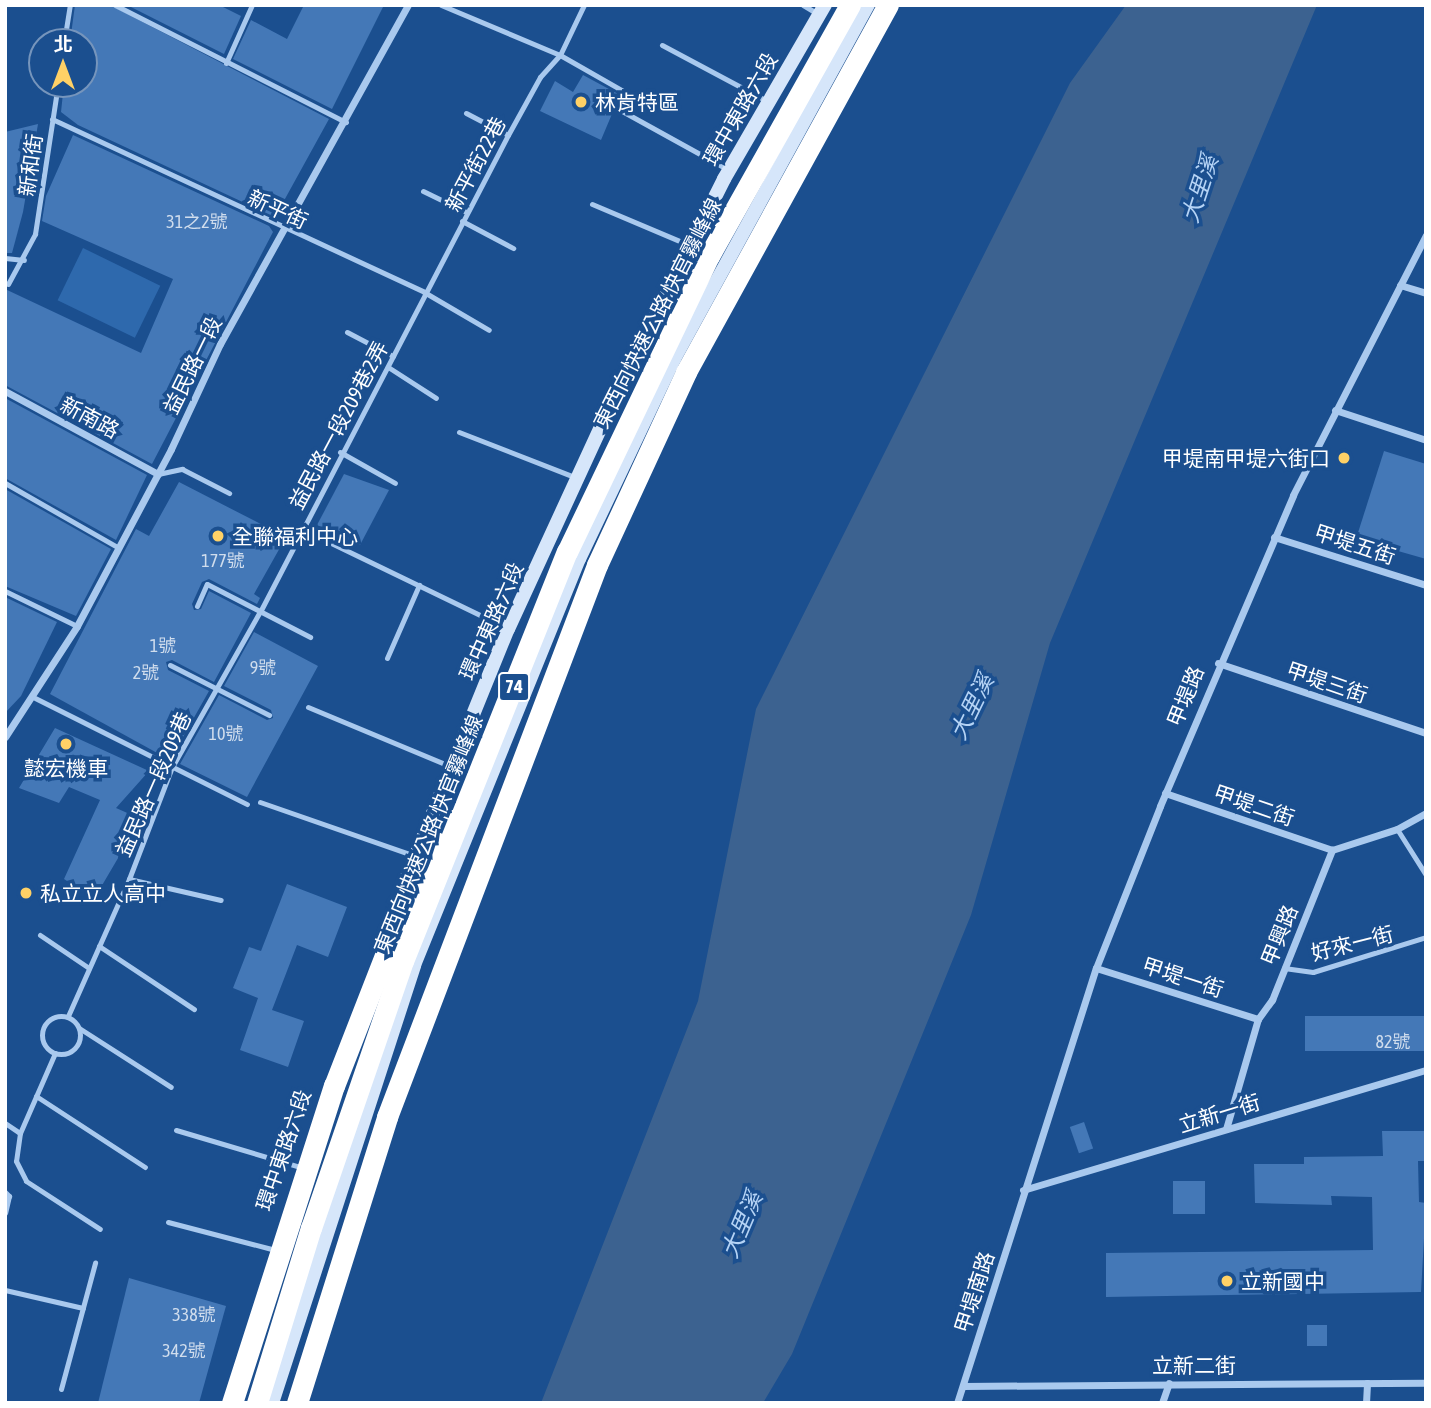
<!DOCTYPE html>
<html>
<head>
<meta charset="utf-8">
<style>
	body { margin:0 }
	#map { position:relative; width:1431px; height:1408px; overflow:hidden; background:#1b4f8f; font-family:"Asap Condensed","Noto Sans TC",sans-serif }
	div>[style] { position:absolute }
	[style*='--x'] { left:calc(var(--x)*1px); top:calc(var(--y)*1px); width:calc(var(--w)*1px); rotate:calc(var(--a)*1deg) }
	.green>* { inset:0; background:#2e69ad; transform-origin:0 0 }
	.water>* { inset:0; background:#3c6290 }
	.building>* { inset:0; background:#4478b7; transform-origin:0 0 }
	.lane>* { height:5px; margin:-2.5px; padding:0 2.5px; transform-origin:2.5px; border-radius:2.5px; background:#a9c9ee }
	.lane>.ring { margin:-2.5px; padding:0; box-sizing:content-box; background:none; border:5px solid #a9c9ee; border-radius:50% }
	.street>* { height:7px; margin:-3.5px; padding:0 3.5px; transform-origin:3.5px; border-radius:3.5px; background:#a9c9ee }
	.secondary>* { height:14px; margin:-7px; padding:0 7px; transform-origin:7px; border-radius:7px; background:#d6e6fa }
	.highway>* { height:21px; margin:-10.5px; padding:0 10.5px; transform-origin:10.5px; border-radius:10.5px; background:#fff }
	.highway-bridge>* { height:21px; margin:-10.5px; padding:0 10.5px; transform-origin:10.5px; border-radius:10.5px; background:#fff }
	.dots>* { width:19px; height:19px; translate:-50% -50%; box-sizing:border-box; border:4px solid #1b4f8f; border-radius:50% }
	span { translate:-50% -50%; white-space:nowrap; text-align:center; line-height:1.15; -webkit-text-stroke:7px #1b4f8f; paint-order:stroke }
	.number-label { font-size:18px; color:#d0dded }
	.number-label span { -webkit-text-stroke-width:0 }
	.shield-label span { padding:2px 5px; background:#1b4f8f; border:2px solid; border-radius:5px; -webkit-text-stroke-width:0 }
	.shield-label { font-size:19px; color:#fff; font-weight:700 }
	.poi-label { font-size:21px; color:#fff }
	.left { translate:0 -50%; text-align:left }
	.right { translate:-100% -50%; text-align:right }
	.street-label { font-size:21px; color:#fff }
	.water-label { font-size:23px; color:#b5d3f5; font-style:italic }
	.frame { position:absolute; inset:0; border:7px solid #fff; pointer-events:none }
	.north { position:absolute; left:28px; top:28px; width:70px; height:70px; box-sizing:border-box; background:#1b4f8f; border:2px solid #7695bc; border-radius:50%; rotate:0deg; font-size:19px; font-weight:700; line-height:28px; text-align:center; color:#fff }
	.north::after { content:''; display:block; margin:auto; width:24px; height:32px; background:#ffd166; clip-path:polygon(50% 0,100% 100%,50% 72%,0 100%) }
</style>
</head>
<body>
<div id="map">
	<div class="green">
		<i style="left:83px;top:248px;width:86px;height:58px;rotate:26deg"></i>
	</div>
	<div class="water">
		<i style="clip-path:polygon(1126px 5px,1317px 5px,1050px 643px,971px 915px,792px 1354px,763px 1403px,541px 1403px,698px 1001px,756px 709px,1070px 83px)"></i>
	</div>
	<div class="building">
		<i style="clip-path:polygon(75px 5px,110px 5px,329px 119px,275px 217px,78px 125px,61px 112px,64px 84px,84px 84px,84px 42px,70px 42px)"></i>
		<i style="clip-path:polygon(127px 5px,219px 5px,241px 16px,224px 54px)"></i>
		<i style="clip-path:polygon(304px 5px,384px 5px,332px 109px,233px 59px,251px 20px,287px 39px)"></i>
		<i style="clip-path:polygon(583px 75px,620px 95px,601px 140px,540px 111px,555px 81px,573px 92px)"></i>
		<i style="clip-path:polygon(38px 124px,23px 212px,12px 253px,5px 253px,5px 132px)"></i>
		<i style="clip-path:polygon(73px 135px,269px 226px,273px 232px,152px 464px,5px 385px,5px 289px,141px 353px,173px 279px,42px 221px,46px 196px)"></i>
		<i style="clip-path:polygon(5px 398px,147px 475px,116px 540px,5px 478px)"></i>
		<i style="clip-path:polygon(1384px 451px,1426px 464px,1426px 559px,1356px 539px)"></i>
		<i style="clip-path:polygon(344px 474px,389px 490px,360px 545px,317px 525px)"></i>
		<i style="clip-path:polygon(179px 482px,286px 537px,254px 594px,260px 598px,257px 604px,209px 579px,202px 582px,192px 604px,194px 610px,201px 609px,209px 591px,251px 613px,214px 682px,172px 660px,166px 662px,168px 670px,209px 691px,170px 760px,50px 694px,136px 529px,149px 536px)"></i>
		<i style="clip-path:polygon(5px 489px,111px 549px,76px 616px,5px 586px)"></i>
		<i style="clip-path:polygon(5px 597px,57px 622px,21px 696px,5px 713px)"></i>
		<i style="clip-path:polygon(254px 632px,318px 666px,247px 797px,180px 764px,219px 695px,267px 720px,273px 718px,271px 710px,224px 686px)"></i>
		<i style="clip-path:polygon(55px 728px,149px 771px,116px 808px,141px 819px,94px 899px,64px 879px,100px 800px,69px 787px,59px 803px,19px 788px)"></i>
		<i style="clip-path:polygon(287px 884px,347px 907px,328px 957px,297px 945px,272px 1010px,304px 1021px,288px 1067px,240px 1050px,258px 998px,233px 988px,249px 947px,261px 951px)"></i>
		<i style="left:1426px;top:1016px;width:35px;height:121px;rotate:90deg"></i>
		<i style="left:1084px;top:1122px;width:28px;height:15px;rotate:71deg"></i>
		<i style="clip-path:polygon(1382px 1131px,1426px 1131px,1426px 1161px,1418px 1161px,1419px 1202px,1426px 1203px,1421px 1292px,1106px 1297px,1106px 1253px,1373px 1250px,1372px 1197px,1331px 1196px,1332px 1205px,1255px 1203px,1254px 1164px,1304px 1164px,1304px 1157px,1383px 1156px)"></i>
		<i style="left:1173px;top:1181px;width:32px;height:33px"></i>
		<i style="clip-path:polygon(129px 1278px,226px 1306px,199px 1403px,98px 1403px)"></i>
		<i style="left:1307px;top:1325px;width:20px;height:21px"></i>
	</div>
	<div class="lane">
		<i style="--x:115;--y:5;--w:259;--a:26.9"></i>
		<i style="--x:441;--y:5;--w:129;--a:22.8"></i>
		<i style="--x:560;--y:55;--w:73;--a:29.7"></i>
		<i style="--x:803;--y:5;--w:17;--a:31"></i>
		<i style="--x:64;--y:42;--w:37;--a:-81"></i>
		<i style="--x:662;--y:45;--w:119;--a:28.1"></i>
		<i style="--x:226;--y:63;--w:64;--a:-65.9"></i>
		<i style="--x:622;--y:111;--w:122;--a:28.9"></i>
		<i style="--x:466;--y:113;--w:47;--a:27.6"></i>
		<i style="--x:52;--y:119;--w:410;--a:24.9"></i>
		<i style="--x:424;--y:292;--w:75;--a:30.3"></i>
		<i style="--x:423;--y:191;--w:48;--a:26"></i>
		<i style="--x:592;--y:204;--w:105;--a:22.9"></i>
		<i style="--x:462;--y:221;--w:58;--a:27.9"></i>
		<i style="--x:5;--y:258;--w:19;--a:6"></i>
		<i style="--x:8;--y:284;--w:57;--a:-61.6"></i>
		<i style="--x:35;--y:234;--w:152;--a:-81.3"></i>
		<i style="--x:347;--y:332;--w:52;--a:27.6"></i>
		<i style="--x:388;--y:367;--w:57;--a:32.9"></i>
		<i style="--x:459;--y:432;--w:127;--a:21.3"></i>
		<i style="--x:340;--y:452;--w:63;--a:29.4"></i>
		<i style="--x:158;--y:474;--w:25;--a:-12"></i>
		<i style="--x:182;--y:469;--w:53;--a:27.1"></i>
		<i style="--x:5;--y:483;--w:131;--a:29.7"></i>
		<i style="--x:300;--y:528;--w:228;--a:25.8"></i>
		<i style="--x:5;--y:591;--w:80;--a:25.9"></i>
		<i style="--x:197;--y:606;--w:24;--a:-66"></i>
		<i style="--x:207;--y:584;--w:116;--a:27.2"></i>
		<i style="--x:387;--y:658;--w:80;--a:-66.3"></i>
		<i style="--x:170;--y:665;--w:111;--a:26.8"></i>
		<i style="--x:35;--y:698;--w:237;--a:26.6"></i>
		<i style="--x:308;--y:707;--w:154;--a:22.6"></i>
		<i style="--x:260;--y:802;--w:164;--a:19.2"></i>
		<i style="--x:1397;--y:829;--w:54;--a:57.8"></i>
		<i style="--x:129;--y:879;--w:94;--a:12.9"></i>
		<i style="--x:40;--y:935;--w:59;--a:34"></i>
		<i style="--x:99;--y:946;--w:114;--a:33.6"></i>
		<i style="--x:1284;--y:968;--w:29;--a:8"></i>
		<i style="--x:1313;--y:972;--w:118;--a:-17.2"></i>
		<i style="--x:68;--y:1016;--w:150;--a:-66"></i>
		<i style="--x:129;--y:879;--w:120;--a:-69"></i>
		<i style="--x:172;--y:767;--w:180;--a:-60.5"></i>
		<i style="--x:261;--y:610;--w:535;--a:-62.53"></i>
		<i style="--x:508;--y:135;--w:66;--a:-61.1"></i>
		<i style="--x:540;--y:77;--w:30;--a:-48"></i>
		<i style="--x:560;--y:55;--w:55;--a:-64.4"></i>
		<i class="ring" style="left:42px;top:1016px;width:33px;height:33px"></i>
		<i style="--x:79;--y:1028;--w:109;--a:32.7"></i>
		<i style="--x:55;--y:1053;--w:87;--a:113.6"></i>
		<i style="--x:20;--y:1133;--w:28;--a:98"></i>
		<i style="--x:16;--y:1161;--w:22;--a:63"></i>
		<i style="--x:26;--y:1181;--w:88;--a:33"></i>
		<i style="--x:36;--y:1096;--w:130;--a:33.1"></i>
		<i style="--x:5;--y:1123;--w:18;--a:34"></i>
		<i style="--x:176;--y:1130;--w:129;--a:16.6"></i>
		<i style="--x:5;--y:1192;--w:6;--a:45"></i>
		<i style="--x:9;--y:1196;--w:17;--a:103"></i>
		<i style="--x:168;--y:1222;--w:107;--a:14.6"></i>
		<i style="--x:5;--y:1290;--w:80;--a:13"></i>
		<i style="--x:61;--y:1389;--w:131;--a:-74.9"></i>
	</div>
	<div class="street">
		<i style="--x:1400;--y:285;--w:27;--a:17"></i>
		<i style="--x:5;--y:391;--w:174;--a:28.5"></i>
		<i style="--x:1335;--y:410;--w:96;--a:18.2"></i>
		<i style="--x:1274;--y:537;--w:159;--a:17.5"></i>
		<i style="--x:1218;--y:663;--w:219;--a:18.6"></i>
		<i style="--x:5;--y:737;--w:132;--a:-57"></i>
		<i style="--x:77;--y:626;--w:200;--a:-62"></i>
		<i style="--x:171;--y:449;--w:116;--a:-65"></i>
		<i style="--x:220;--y:344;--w:388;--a:-61"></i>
		<i style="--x:1165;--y:793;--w:176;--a:18.8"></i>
		<i style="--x:1096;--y:968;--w:170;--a:17.5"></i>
		<i style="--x:1226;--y:1129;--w:115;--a:-73.8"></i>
		<i style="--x:1258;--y:1019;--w:24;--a:-54"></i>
		<i style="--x:1272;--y:1000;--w:162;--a:-68.2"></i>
		<i style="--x:1332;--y:850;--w:68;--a:-17.9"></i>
		<i style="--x:1397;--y:829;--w:33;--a:-29"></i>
		<i style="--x:1023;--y:1190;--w:420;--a:-16.6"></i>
		<i style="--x:963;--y:1386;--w:463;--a:-0.4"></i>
		<i style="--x:957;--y:1403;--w:457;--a:-72.3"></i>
		<i style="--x:1096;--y:968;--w:174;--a:-68.4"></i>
		<i style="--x:1160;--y:806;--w:338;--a:-66.8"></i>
		<i style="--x:1293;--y:495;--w:292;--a:-62.9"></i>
		<i style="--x:1162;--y:1403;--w:21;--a:-71"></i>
		<i style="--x:1366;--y:1403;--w:20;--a:-87"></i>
	</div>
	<div class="secondary">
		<i style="--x:403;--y:887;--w:279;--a:-67.9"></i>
		<i style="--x:508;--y:629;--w:265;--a:-65.3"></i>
		<i style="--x:619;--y:388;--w:234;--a:-63.3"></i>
		<i style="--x:724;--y:179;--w:201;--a:-59.9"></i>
		<i style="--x:272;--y:1403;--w:460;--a:-72"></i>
		<i style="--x:414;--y:965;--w:438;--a:-67.9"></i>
		<i style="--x:579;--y:559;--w:221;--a:-64.6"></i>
		<i style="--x:674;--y:359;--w:404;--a:-61.3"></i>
	</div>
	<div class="highway">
		<i style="--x:297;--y:1403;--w:300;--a:-72.5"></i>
		<i style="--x:387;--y:1117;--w:591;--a:-69.17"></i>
		<i style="--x:597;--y:565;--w:213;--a:-65.2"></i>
		<i style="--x:686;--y:372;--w:419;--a:-61.2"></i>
	</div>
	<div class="highway-bridge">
		<i style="--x:232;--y:1403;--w:333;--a:-72.2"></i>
		<i style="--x:334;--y:1086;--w:212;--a:-68.7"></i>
		<i style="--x:411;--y:889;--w:58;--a:-62.1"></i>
		<i style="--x:438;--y:838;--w:25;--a:-48"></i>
		<i style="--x:257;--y:1403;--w:183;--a:-72.9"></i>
		<i style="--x:311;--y:1228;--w:282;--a:-71"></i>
		<i style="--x:403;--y:961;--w:441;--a:-68.2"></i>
		<i style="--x:567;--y:552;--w:328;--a:-64.4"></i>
		<i style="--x:709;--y:256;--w:288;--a:-60.7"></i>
	</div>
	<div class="dots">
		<i style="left:581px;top:102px;background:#ffd166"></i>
		<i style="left:1344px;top:458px;background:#ffd166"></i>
		<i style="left:218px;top:536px;background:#ffd166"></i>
		<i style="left:66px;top:744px;background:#ffd166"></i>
		<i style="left:26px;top:893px;background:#ffd166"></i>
		<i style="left:1227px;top:1281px;background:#ffd166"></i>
	</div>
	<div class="number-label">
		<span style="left:197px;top:222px">31之2號</span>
		<span style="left:223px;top:561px">177號</span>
		<span style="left:163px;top:646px">1號</span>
		<span style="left:263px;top:668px">9號</span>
		<span style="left:146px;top:673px">2號</span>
		<span style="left:226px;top:734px">10號</span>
		<span style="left:1393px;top:1042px">82號</span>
		<span style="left:194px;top:1315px">338號</span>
		<span style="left:184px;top:1351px">342號</span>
	</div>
	<div class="shield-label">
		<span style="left:514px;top:687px">74</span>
	</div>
	<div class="poi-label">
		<span class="left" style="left:595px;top:102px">林肯特區</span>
		<span class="right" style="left:1330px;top:458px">甲堤南甲堤六街口</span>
		<span class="left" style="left:232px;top:536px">全聯福利中心</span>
		<span style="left:66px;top:768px">懿宏機車</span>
		<span class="left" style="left:40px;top:893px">私立立人高中</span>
		<span class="left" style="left:1241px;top:1281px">立新國中</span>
	</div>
	<div class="street-label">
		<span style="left:740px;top:109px;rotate:-60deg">環中東路六段</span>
		<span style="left:475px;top:164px;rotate:-62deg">新平街22巷</span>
		<span style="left:30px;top:165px;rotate:-82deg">新和街</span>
		<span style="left:278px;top:209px;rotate:25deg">新平街</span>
		<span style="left:657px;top:313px;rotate:-63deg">東西向快速公路 快官霧峰線</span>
		<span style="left:192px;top:365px;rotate:-64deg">益民路一段</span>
		<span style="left:90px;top:417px;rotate:28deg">新南路</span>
		<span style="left:338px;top:425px;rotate:-62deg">益民路一段209巷2弄</span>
		<span style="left:1355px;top:544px;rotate:18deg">甲堤五街</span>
		<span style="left:491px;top:621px;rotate:-66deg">環中東路六段</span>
		<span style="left:1327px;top:682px;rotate:19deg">甲堤三街</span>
		<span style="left:1185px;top:696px;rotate:-68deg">甲堤路</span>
		<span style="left:153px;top:784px;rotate:-66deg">益民路一段209巷</span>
		<span style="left:1254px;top:805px;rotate:19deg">甲堤二街</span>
		<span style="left:428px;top:834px;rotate:-68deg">東西向快速公路 快官霧峰線</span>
		<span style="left:1279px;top:935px;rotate:-68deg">甲興路</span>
		<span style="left:1352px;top:943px;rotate:-14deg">好來一街</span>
		<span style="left:1183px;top:977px;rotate:18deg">甲堤一街</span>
		<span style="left:1219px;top:1113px;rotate:-17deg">立新一街</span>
		<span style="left:283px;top:1150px;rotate:-71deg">環中東路六段</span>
		<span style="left:974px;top:1292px;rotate:-72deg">甲堤南路</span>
		<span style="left:1194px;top:1365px">立新二街</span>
	</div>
	<div class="water-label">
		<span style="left:1200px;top:189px;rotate:-72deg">大里溪</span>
		<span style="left:972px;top:707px;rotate:-64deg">大里溪</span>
		<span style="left:742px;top:1225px;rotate:-67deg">大里溪</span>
	</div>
	<div class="frame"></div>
	<div class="north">北</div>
</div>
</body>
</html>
